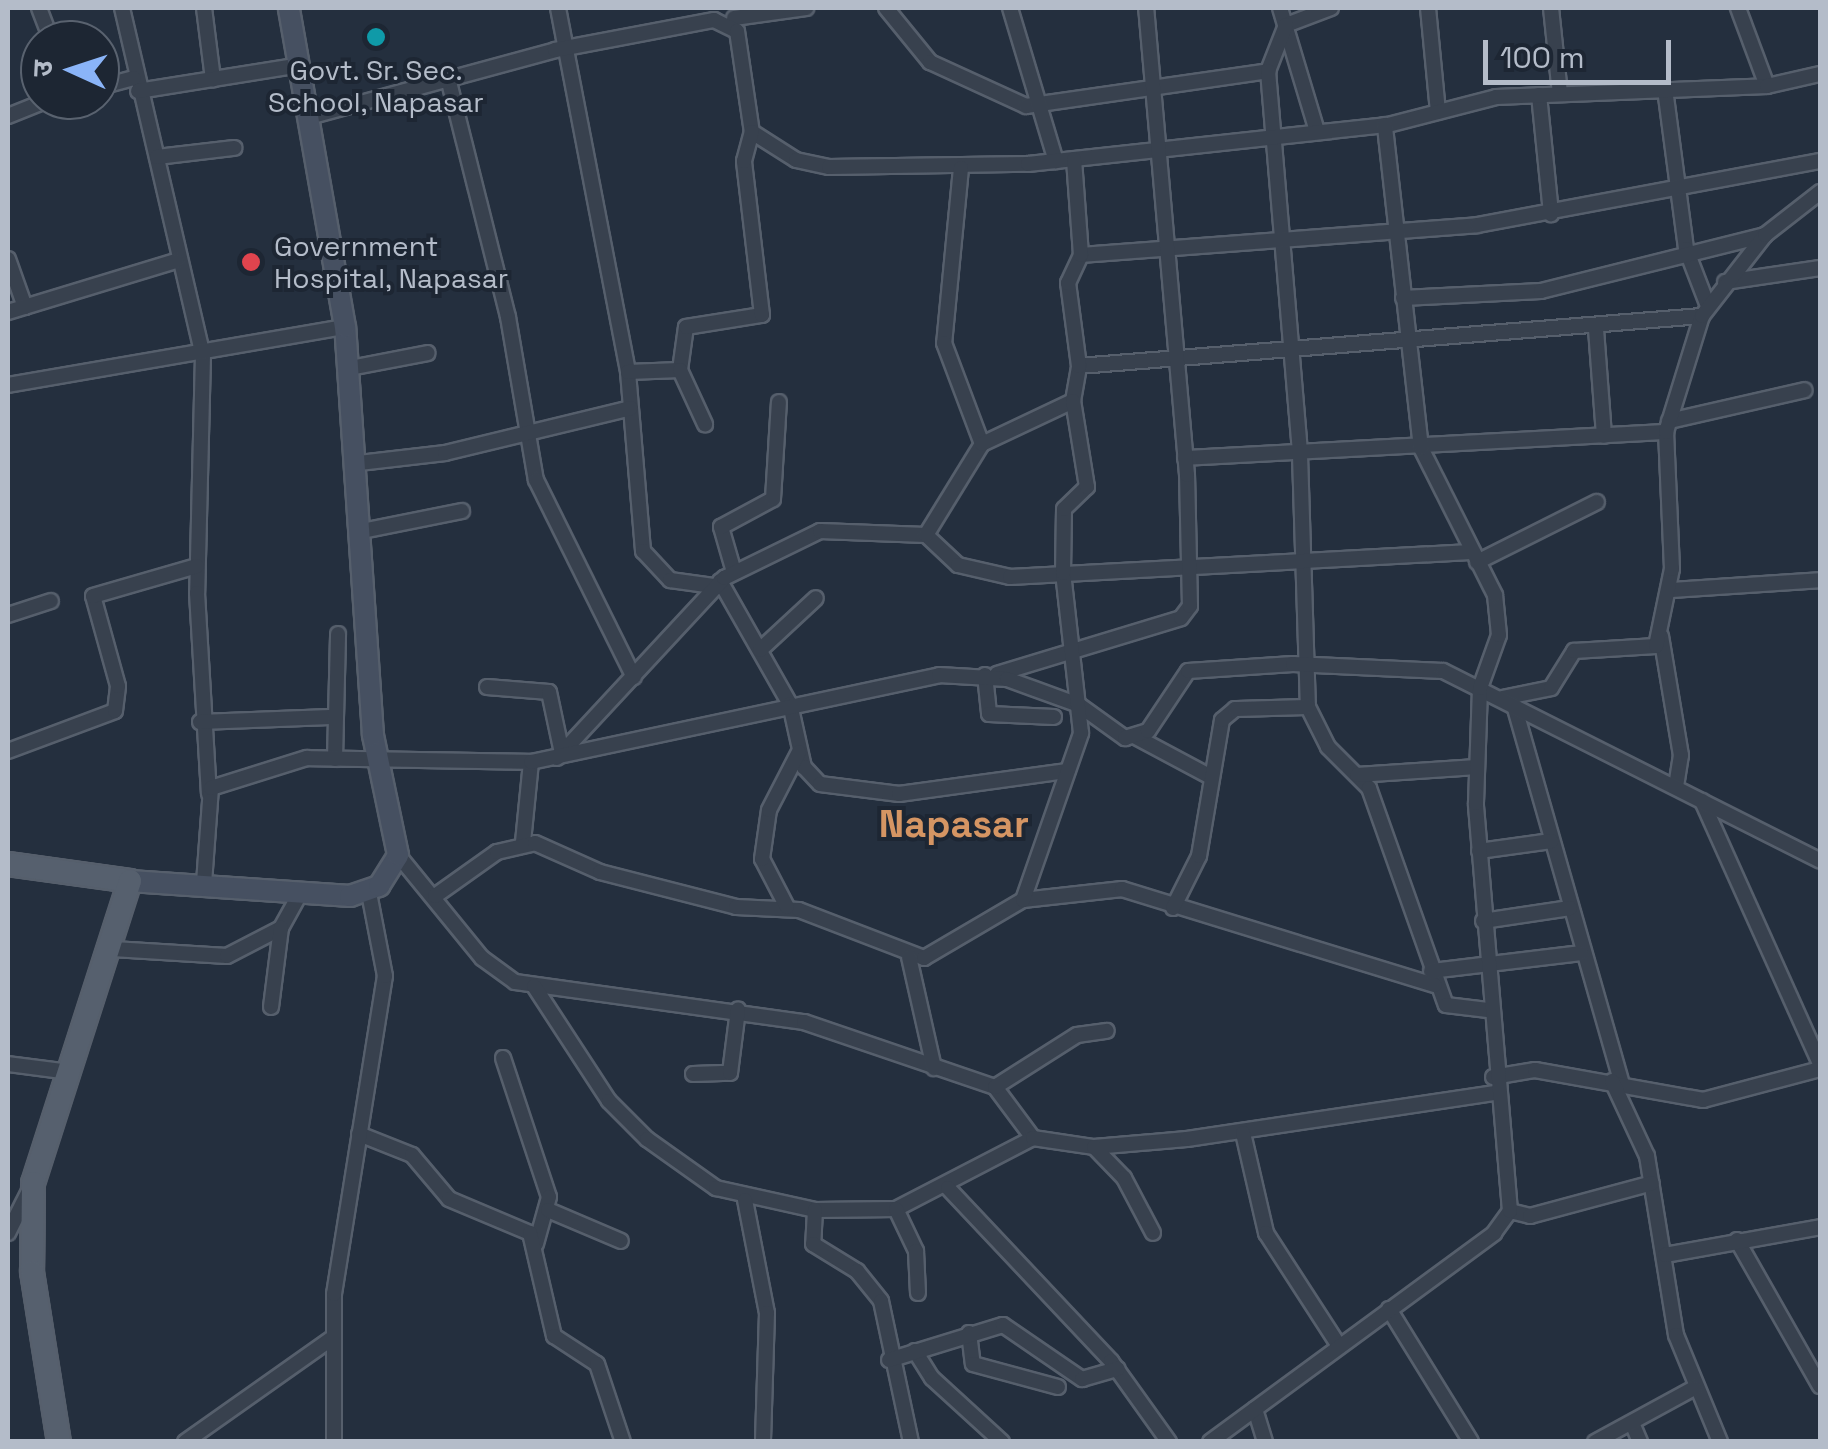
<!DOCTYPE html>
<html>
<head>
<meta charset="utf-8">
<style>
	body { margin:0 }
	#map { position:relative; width:1828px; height:1449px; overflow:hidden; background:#242f3e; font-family:"Space Grotesk","Noto Sans Devanagari",sans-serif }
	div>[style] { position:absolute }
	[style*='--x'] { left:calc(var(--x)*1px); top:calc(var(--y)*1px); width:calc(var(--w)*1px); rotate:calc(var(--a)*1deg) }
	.roads { filter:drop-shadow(2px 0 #565f6c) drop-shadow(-2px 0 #565f6c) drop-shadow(0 2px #565f6c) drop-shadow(0 -2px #565f6c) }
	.street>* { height:14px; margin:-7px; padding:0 7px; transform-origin:7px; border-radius:7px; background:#38414e }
	.secondary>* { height:20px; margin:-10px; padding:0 10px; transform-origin:10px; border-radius:10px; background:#465061 }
	.primary>* { height:22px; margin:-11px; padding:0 11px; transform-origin:11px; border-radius:11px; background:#56606e }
	.dots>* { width:28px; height:28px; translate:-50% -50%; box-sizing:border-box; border:5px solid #1d2633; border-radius:50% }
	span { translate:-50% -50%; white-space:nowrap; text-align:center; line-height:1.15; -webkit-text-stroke:8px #1d2633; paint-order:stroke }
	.poi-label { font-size:28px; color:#b4bcc9 }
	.left { translate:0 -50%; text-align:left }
	.district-label { font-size:38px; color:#d59563; font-weight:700 }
	.frame { position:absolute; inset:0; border:10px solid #b4bcc9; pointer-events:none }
	.north { position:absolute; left:20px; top:20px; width:100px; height:100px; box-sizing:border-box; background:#1d2633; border:2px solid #59626f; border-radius:50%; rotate:273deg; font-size:28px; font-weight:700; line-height:40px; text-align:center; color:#b4bcc9 }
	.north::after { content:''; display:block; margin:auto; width:35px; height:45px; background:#8ab4f8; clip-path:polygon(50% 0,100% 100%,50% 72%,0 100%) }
	.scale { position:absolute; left:1483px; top:40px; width:188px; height:45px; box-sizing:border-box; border:5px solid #b4bcc9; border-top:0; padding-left:12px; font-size:30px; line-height:35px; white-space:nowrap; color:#b4bcc9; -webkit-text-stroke:8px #1d2633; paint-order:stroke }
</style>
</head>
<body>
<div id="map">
	<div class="roads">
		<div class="street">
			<i style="--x:39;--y:8;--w:34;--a:69"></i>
			<i style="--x:122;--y:8;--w:356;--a:76.9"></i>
			<i style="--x:203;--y:355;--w:238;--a:91.4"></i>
			<i style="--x:197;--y:593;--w:201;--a:86.6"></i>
			<i style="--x:204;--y:8;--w:72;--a:82.8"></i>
			<i style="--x:558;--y:8;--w:371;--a:79.1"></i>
			<i style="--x:628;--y:372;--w:180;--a:85.2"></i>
			<i style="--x:643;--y:551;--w:40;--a:47"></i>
			<i style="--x:670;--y:580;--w:44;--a:7.8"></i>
			<i style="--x:886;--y:8;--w:70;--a:50.8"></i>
			<i style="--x:930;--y:62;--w:106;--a:24.6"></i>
			<i style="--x:1026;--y:106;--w:245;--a:-8.2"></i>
			<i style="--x:1010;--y:8;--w:160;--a:73.3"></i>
			<i style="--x:1280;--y:8;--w:128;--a:73.3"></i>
			<i style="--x:1331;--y:8;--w:48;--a:159.3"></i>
			<i style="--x:1286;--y:25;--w:49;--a:111.4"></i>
			<i style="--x:1268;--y:71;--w:385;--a:85.2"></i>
			<i style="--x:1300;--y:455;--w:252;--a:88.2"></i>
			<i style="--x:1308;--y:707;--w:45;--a:63.4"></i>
			<i style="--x:1328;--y:747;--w:58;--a:45"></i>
			<i style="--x:1369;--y:788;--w:230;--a:70.5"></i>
			<i style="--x:1446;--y:1005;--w:42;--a:6.8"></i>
			<i style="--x:1428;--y:8;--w:104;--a:84.5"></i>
			<i style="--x:1551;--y:8;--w:86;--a:84"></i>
			<i style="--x:1738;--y:8;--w:83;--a:69.6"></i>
			<i style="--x:734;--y:18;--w:73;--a:-7.9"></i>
			<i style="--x:448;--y:78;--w:246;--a:75.9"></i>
			<i style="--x:508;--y:317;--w:165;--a:80.3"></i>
			<i style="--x:536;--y:480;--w:220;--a:63.6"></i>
			<i style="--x:100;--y:87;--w:35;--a:-15"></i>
			<i style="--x:1665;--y:89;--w:161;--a:82.5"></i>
			<i style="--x:1686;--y:249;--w:61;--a:68.9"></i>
			<i style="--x:138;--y:91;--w:164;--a:-9.1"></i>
			<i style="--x:1539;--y:95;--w:120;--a:84.2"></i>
			<i style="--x:8;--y:116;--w:43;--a:-21.8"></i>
			<i style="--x:309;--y:117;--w:255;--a:-15.2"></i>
			<i style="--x:555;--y:50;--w:162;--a:-10.7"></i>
			<i style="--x:714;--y:20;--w:25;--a:26"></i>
			<i style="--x:737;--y:31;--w:102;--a:81.6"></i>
			<i style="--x:752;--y:132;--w:52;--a:32.5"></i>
			<i style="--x:796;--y:160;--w:34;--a:12"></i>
			<i style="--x:829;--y:167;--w:199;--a:-0.9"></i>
			<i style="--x:1028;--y:164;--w:362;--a:-6.2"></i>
			<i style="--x:1388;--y:125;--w:112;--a:-14.5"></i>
			<i style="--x:1496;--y:97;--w:271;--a:-2.3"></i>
			<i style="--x:1767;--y:86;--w:54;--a:-12.8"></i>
			<i style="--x:157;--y:157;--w:78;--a:-6.7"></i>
			<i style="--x:961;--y:168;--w:176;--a:95.5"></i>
			<i style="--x:944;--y:343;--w:108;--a:69.4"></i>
			<i style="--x:1081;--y:255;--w:397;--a:-4.3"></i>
			<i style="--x:1477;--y:225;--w:349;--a:-10.6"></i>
			<i style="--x:8;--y:259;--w:51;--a:70.5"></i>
			<i style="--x:1725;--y:282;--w:96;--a:-8.4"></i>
			<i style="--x:1403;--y:298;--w:138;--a:-2.9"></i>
			<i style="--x:1541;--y:291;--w:231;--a:-14"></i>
			<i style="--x:8;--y:312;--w:176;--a:-16.9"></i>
			<i style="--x:1596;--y:329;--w:107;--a:85.7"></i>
			<i style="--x:1079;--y:366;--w:625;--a:-4.59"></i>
			<i style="--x:350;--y:368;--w:79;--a:-10.9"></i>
			<i style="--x:680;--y:370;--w:43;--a:-82.1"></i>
			<i style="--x:686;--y:327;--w:77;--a:-9"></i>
			<i style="--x:762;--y:315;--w:155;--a:-96.7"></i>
			<i style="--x:744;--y:161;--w:30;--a:-75"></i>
			<i style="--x:628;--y:372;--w:52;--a:-2.2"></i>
			<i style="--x:680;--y:370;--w:60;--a:65.2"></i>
			<i style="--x:8;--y:385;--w:342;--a:-9.8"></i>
			<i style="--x:1669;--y:421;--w:139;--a:-12.8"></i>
			<i style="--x:1185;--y:458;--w:482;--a:-3.1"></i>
			<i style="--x:359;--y:463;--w:87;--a:-6.6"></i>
			<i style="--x:445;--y:453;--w:191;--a:-13.6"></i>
			<i style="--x:362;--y:531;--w:102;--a:-11.3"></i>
			<i style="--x:926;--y:535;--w:44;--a:43.2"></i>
			<i style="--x:958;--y:565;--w:53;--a:13"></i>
			<i style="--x:1010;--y:577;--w:461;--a:-3.1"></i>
			<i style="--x:1477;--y:562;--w:134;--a:-26.6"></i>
			<i style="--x:734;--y:572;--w:47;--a:-106.1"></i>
			<i style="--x:721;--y:527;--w:59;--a:-28.3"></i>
			<i style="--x:773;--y:499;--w:97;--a:-86.5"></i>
			<i style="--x:720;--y:581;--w:142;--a:60.4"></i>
			<i style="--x:790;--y:704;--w:65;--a:77.5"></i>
			<i style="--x:804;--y:767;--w:23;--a:47"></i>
			<i style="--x:820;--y:784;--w:80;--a:7.2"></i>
			<i style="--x:899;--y:794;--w:170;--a:-7.8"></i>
			<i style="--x:1671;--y:590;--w:149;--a:-3.8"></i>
			<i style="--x:8;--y:615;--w:45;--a:-18"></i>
			<i style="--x:1661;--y:636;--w:121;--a:80.5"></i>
			<i style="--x:1681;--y:755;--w:32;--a:99"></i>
			<i style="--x:760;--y:650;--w:76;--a:-42.9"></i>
			<i style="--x:997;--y:674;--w:192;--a:-16.9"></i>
			<i style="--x:1181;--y:618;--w:15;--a:-53"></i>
			<i style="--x:1190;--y:606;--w:131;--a:-91.3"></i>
			<i style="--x:1187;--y:475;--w:469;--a:-95"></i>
			<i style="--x:985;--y:675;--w:39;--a:84"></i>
			<i style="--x:989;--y:714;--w:65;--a:2.6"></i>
			<i style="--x:487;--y:687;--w:62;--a:4.6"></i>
			<i style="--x:549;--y:692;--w:62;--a:78"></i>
			<i style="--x:1502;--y:698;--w:50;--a:-11.5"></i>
			<i style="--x:1551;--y:688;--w:44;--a:-58.1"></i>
			<i style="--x:1574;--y:651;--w:82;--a:-3.5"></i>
			<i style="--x:1656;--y:646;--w:79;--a:-78.3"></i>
			<i style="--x:1672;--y:569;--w:137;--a:-92.5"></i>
			<i style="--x:1666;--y:432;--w:121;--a:-72.8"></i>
			<i style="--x:1702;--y:316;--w:103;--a:-52.1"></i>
			<i style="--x:1765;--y:235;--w:70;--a:-38"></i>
			<i style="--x:1514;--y:705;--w:393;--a:74.1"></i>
			<i style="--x:200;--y:722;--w:130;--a:-2.2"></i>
			<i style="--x:1136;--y:737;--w:85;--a:28.1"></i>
			<i style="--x:8;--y:751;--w:114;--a:-20.5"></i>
			<i style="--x:115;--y:711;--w:25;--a:-83"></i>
			<i style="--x:118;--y:686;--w:93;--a:-105.5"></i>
			<i style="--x:93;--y:596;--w:108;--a:-16.1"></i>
			<i style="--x:557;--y:758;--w:246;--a:-47.1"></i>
			<i style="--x:724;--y:578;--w:107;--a:-26.1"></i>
			<i style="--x:820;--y:531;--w:106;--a:2.2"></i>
			<i style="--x:926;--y:535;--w:107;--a:-58.4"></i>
			<i style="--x:982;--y:444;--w:101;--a:-25.3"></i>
			<i style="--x:1073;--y:401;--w:36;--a:-80"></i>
			<i style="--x:1079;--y:366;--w:84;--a:-97.5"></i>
			<i style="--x:1068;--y:283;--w:31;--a:-65"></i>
			<i style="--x:1081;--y:255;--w:96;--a:-94.2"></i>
			<i style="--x:335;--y:759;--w:125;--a:-88.6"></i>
			<i style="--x:1357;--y:775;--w:120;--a:-3.8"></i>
			<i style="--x:1702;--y:801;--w:287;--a:65.8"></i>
			<i style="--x:523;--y:842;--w:80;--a:-84.3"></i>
			<i style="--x:1479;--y:851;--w:73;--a:-7.9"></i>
			<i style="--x:398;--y:855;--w:133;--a:50.8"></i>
			<i style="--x:482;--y:958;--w:41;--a:36"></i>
			<i style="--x:515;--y:982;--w:292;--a:7.9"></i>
			<i style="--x:804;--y:1022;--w:202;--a:18.8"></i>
			<i style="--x:995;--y:1087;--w:64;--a:53.3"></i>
			<i style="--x:204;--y:883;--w:95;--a:-85.8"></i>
			<i style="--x:211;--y:788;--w:101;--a:-17.4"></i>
			<i style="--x:307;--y:758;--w:224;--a:1"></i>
			<i style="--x:531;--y:762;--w:417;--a:-12"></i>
			<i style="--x:939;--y:675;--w:68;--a:3.4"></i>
			<i style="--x:1007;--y:679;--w:77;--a:19.9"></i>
			<i style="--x:1079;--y:705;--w:57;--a:35.7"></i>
			<i style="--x:1125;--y:738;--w:24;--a:-17"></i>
			<i style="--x:1148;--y:731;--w:72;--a:-56.3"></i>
			<i style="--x:1188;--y:671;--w:105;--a:-3.8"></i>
			<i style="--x:1293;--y:664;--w:150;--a:2.7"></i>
			<i style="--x:1443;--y:671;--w:422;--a:26.7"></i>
			<i style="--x:435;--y:896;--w:76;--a:-35.4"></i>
			<i style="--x:497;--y:852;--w:39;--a:-13"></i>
			<i style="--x:535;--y:843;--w:71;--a:24"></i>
			<i style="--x:600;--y:872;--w:140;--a:14.4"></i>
			<i style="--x:736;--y:907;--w:63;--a:2.7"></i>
			<i style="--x:799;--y:910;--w:134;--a:21"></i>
			<i style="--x:924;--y:958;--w:115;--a:-30.4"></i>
			<i style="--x:1023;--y:900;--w:100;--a:-6.3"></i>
			<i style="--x:1122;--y:889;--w:327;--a:17.1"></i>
			<i style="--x:1023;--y:900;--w:177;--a:-70.8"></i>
			<i style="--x:1081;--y:733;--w:161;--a:-96.4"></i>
			<i style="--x:1063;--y:573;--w:64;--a:-89.1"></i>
			<i style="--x:1064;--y:509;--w:32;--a:-44"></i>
			<i style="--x:1087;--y:487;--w:87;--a:-99.2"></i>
			<i style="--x:787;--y:907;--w:54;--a:-117.5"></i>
			<i style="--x:762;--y:859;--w:49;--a:-81.9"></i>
			<i style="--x:769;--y:810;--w:65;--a:-62.7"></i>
			<i style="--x:1173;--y:908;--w:58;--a:-63.4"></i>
			<i style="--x:1199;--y:856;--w:138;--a:-80.4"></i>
			<i style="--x:1222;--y:720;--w:17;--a:-40"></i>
			<i style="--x:1235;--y:709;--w:73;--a:-1.6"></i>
			<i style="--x:1483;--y:921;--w:88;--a:-8.5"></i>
			<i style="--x:113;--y:949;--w:114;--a:3.5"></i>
			<i style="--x:227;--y:956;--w:61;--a:-27.4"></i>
			<i style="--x:281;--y:928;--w:37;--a:-61"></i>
			<i style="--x:909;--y:957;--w:114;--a:77.3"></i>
			<i style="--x:1431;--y:971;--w:151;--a:-6.8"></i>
			<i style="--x:534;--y:986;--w:137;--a:56.9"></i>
			<i style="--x:609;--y:1101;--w:54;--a:45"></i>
			<i style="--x:647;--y:1139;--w:85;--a:35.4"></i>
			<i style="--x:716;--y:1188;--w:101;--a:12.5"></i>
			<i style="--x:815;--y:1210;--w:81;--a:-0.7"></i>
			<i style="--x:896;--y:1209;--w:154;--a:-27.4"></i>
			<i style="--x:1033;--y:1138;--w:62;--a:8.4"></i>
			<i style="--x:1094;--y:1147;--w:93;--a:-4.9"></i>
			<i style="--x:1187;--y:1139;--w:310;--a:-8.5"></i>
			<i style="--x:271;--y:1007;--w:80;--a:-82.8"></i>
			<i style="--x:503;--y:1058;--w:146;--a:71.7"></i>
			<i style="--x:549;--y:1197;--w:49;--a:105.5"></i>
			<i style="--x:8;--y:1064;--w:63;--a:7.4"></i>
			<i style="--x:693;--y:1074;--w:37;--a:-2"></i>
			<i style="--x:730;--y:1073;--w:64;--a:-82.8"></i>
			<i style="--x:1493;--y:1077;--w:43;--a:-9.5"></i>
			<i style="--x:1535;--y:1070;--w:171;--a:10.1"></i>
			<i style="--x:1703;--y:1100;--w:121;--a:-14.8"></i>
			<i style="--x:1612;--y:1081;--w:83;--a:65"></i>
			<i style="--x:1647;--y:1156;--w:181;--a:80.8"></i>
			<i style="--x:1676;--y:1335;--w:116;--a:67.6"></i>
			<i style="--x:995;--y:1087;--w:97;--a:-32.4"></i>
			<i style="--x:1077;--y:1035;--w:30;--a:-8"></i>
			<i style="--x:1243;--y:1133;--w:103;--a:77"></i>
			<i style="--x:1266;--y:1233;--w:135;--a:57.1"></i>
			<i style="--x:359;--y:1134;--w:57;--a:21.6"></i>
			<i style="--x:412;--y:1155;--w:57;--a:49.9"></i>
			<i style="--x:449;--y:1199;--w:88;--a:22.8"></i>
			<i style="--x:530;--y:1233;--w:106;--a:76.9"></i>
			<i style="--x:554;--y:1336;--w:51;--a:33.1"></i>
			<i style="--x:597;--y:1364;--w:82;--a:71.6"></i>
			<i style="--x:1094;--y:1147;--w:43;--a:45.9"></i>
			<i style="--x:1124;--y:1178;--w:62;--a:62.2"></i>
			<i style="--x:948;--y:1188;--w:238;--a:46.7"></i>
			<i style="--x:1111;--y:1361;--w:100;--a:54.4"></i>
			<i style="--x:745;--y:1200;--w:115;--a:79"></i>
			<i style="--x:767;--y:1313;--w:129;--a:91.8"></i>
			<i style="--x:896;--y:1209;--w:47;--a:64.5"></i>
			<i style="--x:916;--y:1251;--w:42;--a:87.3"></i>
			<i style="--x:548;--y:1210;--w:79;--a:23"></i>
			<i style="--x:815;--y:1210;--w:34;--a:93"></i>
			<i style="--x:813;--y:1244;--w:52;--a:31.5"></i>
			<i style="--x:857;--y:1271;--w:38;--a:51"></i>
			<i style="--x:881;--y:1301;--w:144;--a:78"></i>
			<i style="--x:1510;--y:1211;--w:21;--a:14"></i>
			<i style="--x:1530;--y:1216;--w:126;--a:-15.1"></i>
			<i style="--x:8;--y:1233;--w:49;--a:-63.4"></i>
			<i style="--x:1737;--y:1240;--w:168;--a:60.4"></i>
			<i style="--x:1665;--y:1255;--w:158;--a:-10.2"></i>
			<i style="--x:1389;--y:1309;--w:156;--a:58.3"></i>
			<i style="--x:969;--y:1333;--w:31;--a:83"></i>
			<i style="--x:973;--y:1364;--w:88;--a:15.1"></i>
			<i style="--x:915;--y:1351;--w:32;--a:58"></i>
			<i style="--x:932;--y:1378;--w:95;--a:42.4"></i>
			<i style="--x:889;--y:1360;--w:119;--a:-17.1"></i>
			<i style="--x:1003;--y:1325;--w:96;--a:34.4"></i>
			<i style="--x:1082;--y:1379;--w:37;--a:-16"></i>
			<i style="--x:1255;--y:1409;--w:34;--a:73"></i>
			<i style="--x:1632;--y:1423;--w:21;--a:67"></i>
			<i style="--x:185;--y:1442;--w:182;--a:-35.2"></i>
			<i style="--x:334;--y:1442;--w:148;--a:-90"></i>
			<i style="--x:334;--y:1294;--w:322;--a:-80.9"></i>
			<i style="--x:385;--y:976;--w:85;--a:-100.9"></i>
			<i style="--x:1210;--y:1442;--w:353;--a:-36.3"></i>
			<i style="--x:1494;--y:1233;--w:27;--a:-54"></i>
			<i style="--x:1510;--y:1211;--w:409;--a:-94.8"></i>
			<i style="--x:1476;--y:803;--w:115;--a:-88"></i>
			<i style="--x:1480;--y:688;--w:56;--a:-70.3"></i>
			<i style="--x:1499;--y:635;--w:40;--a:-95.7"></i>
			<i style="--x:1495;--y:595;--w:165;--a:-116.7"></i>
			<i style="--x:1421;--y:448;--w:325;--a:-96.4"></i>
			<i style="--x:1595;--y:1442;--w:113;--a:-28.6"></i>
		</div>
		<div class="secondary">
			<i style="--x:130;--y:881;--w:221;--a:3.9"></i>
			<i style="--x:350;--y:896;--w:31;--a:-19"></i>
			<i style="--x:379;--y:886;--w:36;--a:-58"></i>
			<i style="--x:398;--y:855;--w:123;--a:-101.8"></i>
			<i style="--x:373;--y:735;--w:409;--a:-93.9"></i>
			<i style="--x:345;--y:327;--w:324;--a:-100"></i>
		</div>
		<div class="primary">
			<i style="--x:8;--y:864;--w:123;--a:7.9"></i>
			<i style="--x:130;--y:881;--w:317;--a:107.8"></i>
			<i style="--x:33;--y:1183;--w:89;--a:90.6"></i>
			<i style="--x:32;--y:1272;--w:172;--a:81"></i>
		</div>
	</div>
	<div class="dots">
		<i style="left:376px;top:37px;background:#0f9aa8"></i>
		<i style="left:251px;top:262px;background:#e0444e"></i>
	</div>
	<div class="poi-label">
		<span style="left:376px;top:86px">Govt. Sr. Sec.<br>School, Napasar</span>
		<span class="left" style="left:274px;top:262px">Government<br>Hospital, Napasar</span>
	</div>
	<div class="district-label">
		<span style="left:954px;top:825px">Napasar</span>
	</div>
	<div class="frame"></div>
	<div class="north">उ</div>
	<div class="scale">100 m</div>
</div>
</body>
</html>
